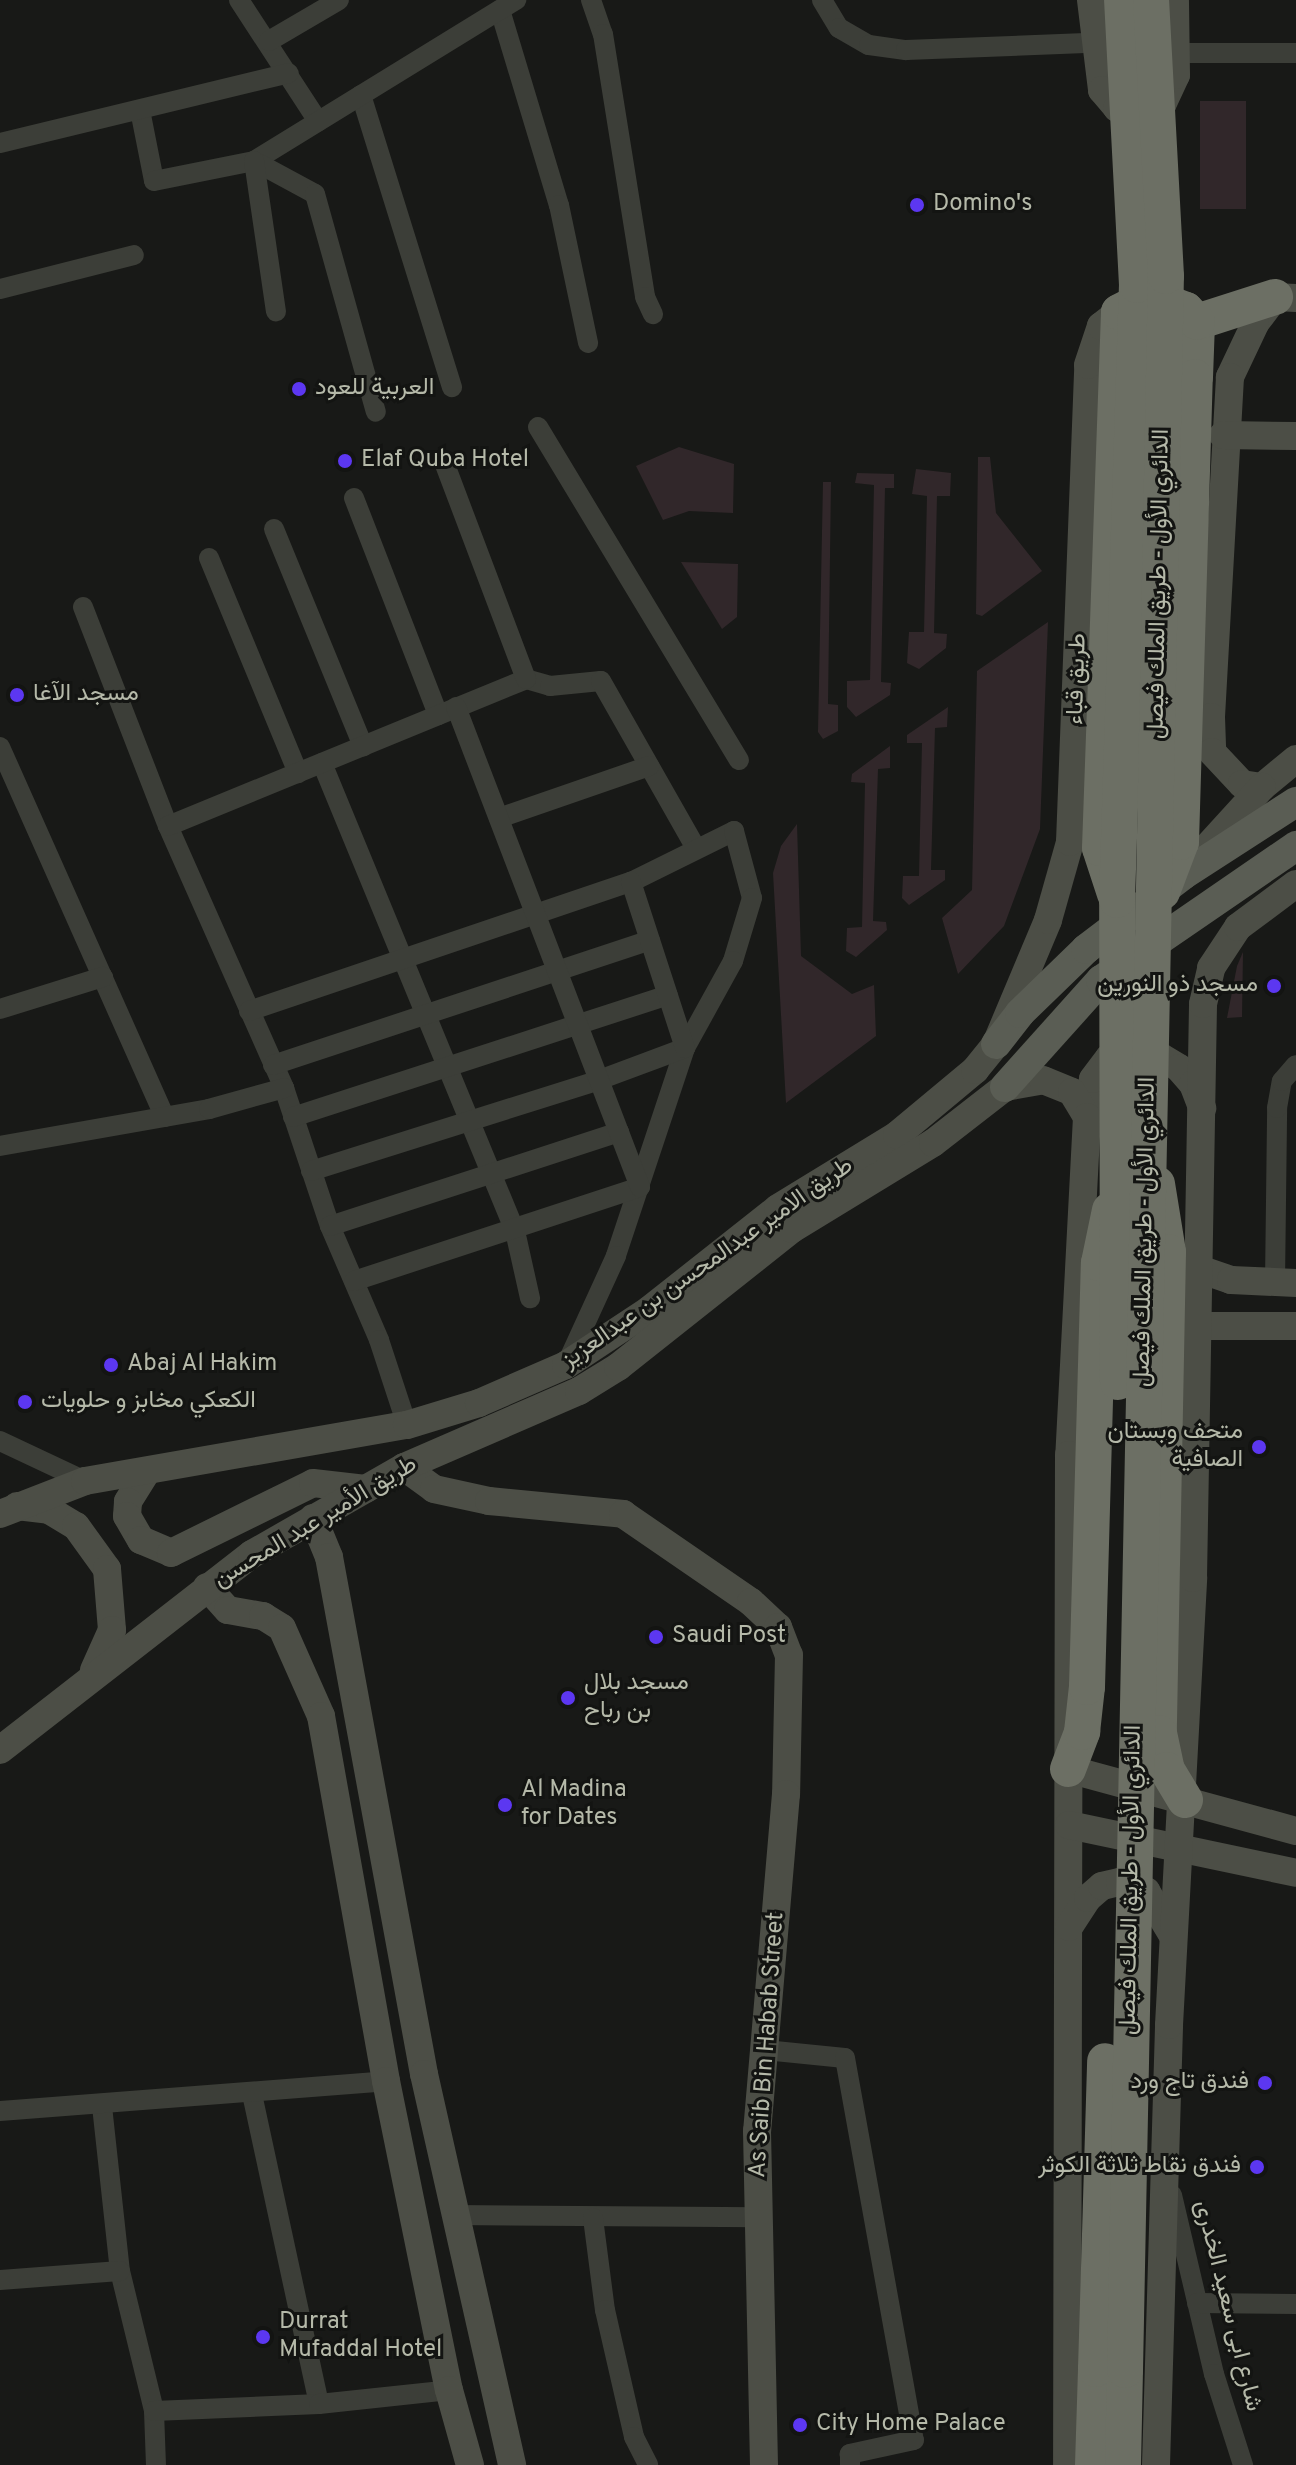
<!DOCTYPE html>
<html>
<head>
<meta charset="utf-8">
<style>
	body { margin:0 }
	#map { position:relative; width:1296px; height:2465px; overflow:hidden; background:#181917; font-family:Overpass,Vazirmatn,sans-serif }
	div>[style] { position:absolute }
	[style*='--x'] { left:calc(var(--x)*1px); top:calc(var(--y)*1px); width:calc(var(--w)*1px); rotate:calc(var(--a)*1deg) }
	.green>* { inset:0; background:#31272a; transform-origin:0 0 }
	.street>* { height:20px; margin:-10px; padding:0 10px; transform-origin:10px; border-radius:10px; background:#3c3e38 }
	.secondary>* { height:28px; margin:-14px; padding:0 14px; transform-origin:14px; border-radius:14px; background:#4c4e46 }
	.primary>* { height:30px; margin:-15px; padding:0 15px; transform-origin:15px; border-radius:15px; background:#5a5d54 }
	.highway>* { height:36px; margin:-18px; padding:0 18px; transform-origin:18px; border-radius:18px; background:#6c6f64 }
	.highway-bridge>* { height:36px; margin:-18px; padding:0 18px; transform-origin:18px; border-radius:18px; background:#6c6f64 }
	.dots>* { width:22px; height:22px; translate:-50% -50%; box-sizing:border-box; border:4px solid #131412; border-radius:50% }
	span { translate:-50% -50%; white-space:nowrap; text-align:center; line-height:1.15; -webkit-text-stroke:6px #131412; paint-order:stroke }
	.poi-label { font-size:24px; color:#b5b9a9 }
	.left { translate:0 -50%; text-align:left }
	.right { translate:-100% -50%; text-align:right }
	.street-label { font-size:24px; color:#b5b9a9 }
</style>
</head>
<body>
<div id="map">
	<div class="green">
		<i style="left:1246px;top:101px;width:108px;height:46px;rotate:90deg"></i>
		<i style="clip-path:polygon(679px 447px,734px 464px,733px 513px,689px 511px,663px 520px,636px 466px)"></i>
		<i style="clip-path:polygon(978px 457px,990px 457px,996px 513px,1042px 571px,982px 616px,976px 614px)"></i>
		<i style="clip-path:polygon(916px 469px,951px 473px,950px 496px,937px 496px,934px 633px,947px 634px,946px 648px,919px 669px,907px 663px,909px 632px,924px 632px,927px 496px,912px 494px)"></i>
		<i style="clip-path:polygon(857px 473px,894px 474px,894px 488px,885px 488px,881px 682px,891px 683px,890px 695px,856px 717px,847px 707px,847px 681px,870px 680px,874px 485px,855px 483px)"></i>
		<i style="clip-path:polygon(823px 482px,831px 482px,828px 704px,838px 705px,838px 731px,823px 739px,818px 732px)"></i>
		<i style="clip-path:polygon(681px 562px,738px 564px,737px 617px,722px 629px)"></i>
		<i style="clip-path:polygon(1048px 622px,1040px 829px,1004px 926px,958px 974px,942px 918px,972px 890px,977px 671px)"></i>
		<i style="clip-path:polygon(948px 707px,947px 727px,935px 728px,931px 870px,945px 870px,945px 880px,909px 905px,902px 898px,903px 876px,919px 876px,922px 743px,907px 743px,907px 735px)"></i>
		<i style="clip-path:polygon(890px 746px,890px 768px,878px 769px,873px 921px,886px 922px,887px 930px,856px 957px,846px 951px,847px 928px,862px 927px,865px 783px,851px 782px,852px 774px)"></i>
		<i style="clip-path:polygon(797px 824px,801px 956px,852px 994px,874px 985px,876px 1036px,786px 1103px,773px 873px,781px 846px)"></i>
		<i style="clip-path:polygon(1243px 952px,1242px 1017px,1227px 1018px,1237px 966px)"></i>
	</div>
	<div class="street">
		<i style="--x:239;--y:0;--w:145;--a:56.9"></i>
		<i style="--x:591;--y:0;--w:36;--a:71"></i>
		<i style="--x:603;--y:34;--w:266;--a:80.9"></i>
		<i style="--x:645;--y:297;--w:19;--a:65"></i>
		<i style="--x:822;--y:0;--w:33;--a:59"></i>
		<i style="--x:839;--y:28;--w:34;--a:30"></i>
		<i style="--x:869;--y:45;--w:37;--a:8"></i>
		<i style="--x:906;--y:50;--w:186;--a:-2.2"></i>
		<i style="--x:500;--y:10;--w:204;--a:73.2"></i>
		<i style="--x:559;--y:205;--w:141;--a:78.1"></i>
		<i style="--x:269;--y:41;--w:81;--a:-30.4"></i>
		<i style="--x:1177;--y:53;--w:119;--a:0"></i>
		<i style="--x:361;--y:95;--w:306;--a:72.7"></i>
		<i style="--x:140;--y:110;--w:72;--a:78.8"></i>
		<i style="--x:154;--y:181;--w:102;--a:-11.3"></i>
		<i style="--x:254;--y:161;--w:308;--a:-31.6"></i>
		<i style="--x:0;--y:143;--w:297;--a:-13.6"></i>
		<i style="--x:254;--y:161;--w:69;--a:28.4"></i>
		<i style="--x:315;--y:194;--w:226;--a:74.4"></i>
		<i style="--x:254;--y:161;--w:152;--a:81.7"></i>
		<i style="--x:0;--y:289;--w:138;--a:-14.2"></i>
		<i style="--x:538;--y:427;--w:389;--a:58.9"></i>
		<i style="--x:354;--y:498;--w:233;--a:68.8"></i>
		<i style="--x:274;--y:529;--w:235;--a:67.7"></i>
		<i style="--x:209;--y:558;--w:233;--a:67.5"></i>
		<i style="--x:83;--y:607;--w:235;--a:68.8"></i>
		<i style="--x:168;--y:826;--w:287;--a:66.1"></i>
		<i style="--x:284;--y:1088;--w:145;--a:71.6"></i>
		<i style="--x:330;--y:1226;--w:124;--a:66.7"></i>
		<i style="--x:379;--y:1340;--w:89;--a:71.8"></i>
		<i style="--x:526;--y:679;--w:25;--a:16"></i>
		<i style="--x:550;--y:686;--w:51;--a:-5.6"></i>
		<i style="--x:601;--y:681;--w:192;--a:60.4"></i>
		<i style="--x:0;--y:747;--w:405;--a:66"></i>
		<i style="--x:322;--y:763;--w:506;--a:67.59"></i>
		<i style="--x:515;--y:1231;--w:69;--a:77.4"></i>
		<i style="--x:499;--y:818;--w:159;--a:-19.1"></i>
		<i style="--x:168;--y:826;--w:387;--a:-22.3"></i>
		<i style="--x:526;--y:679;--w:227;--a:-110.7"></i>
		<i style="--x:0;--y:1009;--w:108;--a:-17.3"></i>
		<i style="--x:249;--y:1011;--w:403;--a:-18.7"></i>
		<i style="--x:631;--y:882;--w:115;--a:-26.3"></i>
		<i style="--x:734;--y:831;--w:69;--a:75"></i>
		<i style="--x:752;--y:898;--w:66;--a:106.8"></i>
		<i style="--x:733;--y:961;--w:99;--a:118.9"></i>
		<i style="--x:685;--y:1048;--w:219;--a:108.4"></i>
		<i style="--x:616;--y:1256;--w:120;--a:114.6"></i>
		<i style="--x:273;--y:1065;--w:397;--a:-18.3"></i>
		<i style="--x:293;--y:1117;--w:394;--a:-18"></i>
		<i style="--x:0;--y:1146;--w:212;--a:-10"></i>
		<i style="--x:209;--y:1109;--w:78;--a:-15.6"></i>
		<i style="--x:311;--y:1171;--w:302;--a:-17.5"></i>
		<i style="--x:599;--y:1080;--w:92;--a:-20.4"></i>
		<i style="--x:685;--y:1048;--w:175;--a:-108"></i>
		<i style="--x:330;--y:1226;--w:304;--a:-18"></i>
		<i style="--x:354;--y:1281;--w:301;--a:-18.2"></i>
		<i style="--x:640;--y:1187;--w:514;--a:-110.97"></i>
		<i style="--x:1275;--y:1283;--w:175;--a:-89.3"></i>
		<i style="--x:1277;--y:1108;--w:27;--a:-80"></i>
		<i style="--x:1282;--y:1081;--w:21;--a:-49"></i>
		<i style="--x:0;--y:1441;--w:94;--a:25.2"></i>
		<i style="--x:765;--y:2050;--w:80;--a:5.7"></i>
		<i style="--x:845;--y:2058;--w:388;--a:79.8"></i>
		<i style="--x:914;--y:2440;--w:66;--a:167.7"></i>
		<i style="--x:850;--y:2454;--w:11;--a:90"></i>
		<i style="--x:252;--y:2094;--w:317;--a:77.8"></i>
		<i style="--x:102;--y:2106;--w:166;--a:83.8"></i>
		<i style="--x:120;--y:2271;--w:144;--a:76.3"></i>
		<i style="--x:154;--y:2411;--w:54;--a:87.9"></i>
		<i style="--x:0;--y:2111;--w:387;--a:-4.4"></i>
		<i style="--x:1172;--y:2195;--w:184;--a:76.8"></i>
		<i style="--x:1214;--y:2374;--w:96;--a:72.3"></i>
		<i style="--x:454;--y:2215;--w:305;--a:0.4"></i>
		<i style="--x:593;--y:2218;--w:93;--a:82.6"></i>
		<i style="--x:605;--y:2310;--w:130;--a:77.1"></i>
		<i style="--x:634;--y:2437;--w:31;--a:63"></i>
		<i style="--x:0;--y:2280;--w:120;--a:-4.3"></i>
		<i style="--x:1197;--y:2303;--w:99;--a:0.6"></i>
		<i style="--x:154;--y:2411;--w:165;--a:-2.4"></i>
		<i style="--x:319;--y:2404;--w:131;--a:-6.1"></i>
	</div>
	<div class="secondary">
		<i style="--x:1091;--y:0;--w:91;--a:83"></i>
		<i style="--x:1102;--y:90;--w:23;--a:50"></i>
		<i style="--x:1117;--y:108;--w:26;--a:13"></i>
		<i style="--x:1142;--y:114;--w:22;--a:-24"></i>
		<i style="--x:1162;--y:105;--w:33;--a:-65"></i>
		<i style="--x:1176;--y:75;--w:75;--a:-90.8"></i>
		<i style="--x:1296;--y:298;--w:21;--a:-177"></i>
		<i style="--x:1275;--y:297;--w:34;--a:127"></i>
		<i style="--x:1255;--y:324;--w:59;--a:115.3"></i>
		<i style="--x:1230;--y:377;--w:341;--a:93.2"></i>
		<i style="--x:1211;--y:717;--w:35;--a:88"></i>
		<i style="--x:1212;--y:752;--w:44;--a:46.8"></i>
		<i style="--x:1242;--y:784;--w:20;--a:9"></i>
		<i style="--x:1262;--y:787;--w:44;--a:-39.5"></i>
		<i style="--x:1223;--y:435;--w:73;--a:0.8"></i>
		<i style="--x:1190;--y:866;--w:107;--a:-47.7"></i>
		<i style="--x:1087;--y:1117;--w:38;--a:-81"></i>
		<i style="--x:1093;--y:1079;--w:26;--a:-53"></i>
		<i style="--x:1109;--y:1058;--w:11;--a:-27"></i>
		<i style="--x:1119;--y:1053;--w:42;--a:5.4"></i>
		<i style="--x:1161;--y:1057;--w:21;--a:31"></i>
		<i style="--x:1179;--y:1068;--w:21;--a:49"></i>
		<i style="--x:1193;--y:1084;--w:26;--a:69"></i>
		<i style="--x:1199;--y:1269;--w:34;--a:19"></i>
		<i style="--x:1231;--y:1280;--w:65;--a:2.6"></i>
		<i style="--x:1198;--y:1326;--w:98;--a:0"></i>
		<i style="--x:404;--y:1467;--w:37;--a:36"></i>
		<i style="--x:434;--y:1489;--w:56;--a:12.3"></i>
		<i style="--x:489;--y:1501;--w:135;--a:5.5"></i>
		<i style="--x:623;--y:1514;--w:155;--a:34.5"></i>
		<i style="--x:751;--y:1602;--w:37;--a:43"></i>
		<i style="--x:778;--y:1627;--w:30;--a:69"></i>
		<i style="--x:789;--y:1655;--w:139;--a:91.2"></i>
		<i style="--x:786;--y:1794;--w:338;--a:94.9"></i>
		<i style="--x:757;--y:2131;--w:334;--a:88.8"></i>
		<i style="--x:147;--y:1471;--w:36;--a:122"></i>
		<i style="--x:128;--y:1502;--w:14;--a:94"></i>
		<i style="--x:127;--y:1516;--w:28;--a:60"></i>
		<i style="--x:141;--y:1540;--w:33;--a:23"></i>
		<i style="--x:171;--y:1553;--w:158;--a:-26.2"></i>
		<i style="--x:313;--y:1483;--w:53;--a:6.5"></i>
		<i style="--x:17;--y:1506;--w:32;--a:7"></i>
		<i style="--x:49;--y:1510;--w:31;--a:31"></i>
		<i style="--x:76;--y:1526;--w:53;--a:54.2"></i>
		<i style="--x:107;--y:1569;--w:61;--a:85.3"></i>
		<i style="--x:112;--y:1630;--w:44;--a:114.2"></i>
		<i style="--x:0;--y:1514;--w:91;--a:-21.2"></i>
		<i style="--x:85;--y:1481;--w:327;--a:-9.9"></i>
		<i style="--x:407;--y:1425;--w:75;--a:-17"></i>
		<i style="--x:479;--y:1403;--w:95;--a:-23.6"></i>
		<i style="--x:566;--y:1365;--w:100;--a:-33.5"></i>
		<i style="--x:649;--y:1310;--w:164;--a:-38.3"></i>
		<i style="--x:778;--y:1208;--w:140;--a:-31.5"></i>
		<i style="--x:897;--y:1135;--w:102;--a:-39.8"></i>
		<i style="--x:975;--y:1070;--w:33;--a:-51"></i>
		<i style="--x:996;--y:1044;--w:134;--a:-67.2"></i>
		<i style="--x:1048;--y:920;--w:81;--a:-74.2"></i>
		<i style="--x:1070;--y:842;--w:477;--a:-87.8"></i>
		<i style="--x:1088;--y:365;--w:41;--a:-71.6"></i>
		<i style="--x:1101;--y:326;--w:23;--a:-38"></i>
		<i style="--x:313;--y:1518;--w:42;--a:67.7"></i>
		<i style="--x:329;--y:1557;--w:526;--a:79.59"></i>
		<i style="--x:424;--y:2074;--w:401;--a:77.3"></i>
		<i style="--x:207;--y:1587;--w:31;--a:48"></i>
		<i style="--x:228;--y:1610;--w:36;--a:10"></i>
		<i style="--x:263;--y:1616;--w:22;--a:32"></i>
		<i style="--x:282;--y:1628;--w:96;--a:66.1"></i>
		<i style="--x:321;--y:1716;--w:371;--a:79.9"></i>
		<i style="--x:386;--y:2081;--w:315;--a:78.5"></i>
		<i style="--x:449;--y:2390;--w:78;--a:74.4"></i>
		<i style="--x:0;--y:1750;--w:319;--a:-37.9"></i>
		<i style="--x:252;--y:1554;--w:175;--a:-29.8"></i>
		<i style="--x:404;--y:1467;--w:191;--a:-23.5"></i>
		<i style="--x:579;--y:1391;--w:46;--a:-31.6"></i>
		<i style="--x:618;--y:1367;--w:222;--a:-38.4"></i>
		<i style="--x:792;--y:1229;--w:165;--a:-31.4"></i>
		<i style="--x:933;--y:1143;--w:91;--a:-37.9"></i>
		<i style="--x:1005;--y:1087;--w:39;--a:-10"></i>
		<i style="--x:1043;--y:1080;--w:31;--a:22"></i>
		<i style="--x:1072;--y:1092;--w:29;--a:59"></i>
		<i style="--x:1087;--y:1117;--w:338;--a:93"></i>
		<i style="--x:1069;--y:1455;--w:1010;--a:90.11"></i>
		<i style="--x:1068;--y:1769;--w:236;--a:15.2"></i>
		<i style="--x:1069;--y:1825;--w:232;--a:11.9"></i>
		<i style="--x:1069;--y:1927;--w:35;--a:-57"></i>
		<i style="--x:1088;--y:1898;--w:18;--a:-41"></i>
		<i style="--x:1102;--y:1886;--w:18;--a:-13"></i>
		<i style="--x:1120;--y:1882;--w:28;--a:19"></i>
		<i style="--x:1146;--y:1891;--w:52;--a:59"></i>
		<i style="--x:1156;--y:2465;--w:440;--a:-88.3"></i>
		<i style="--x:1169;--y:2025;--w:448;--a:-86.9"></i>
		<i style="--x:1193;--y:1578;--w:574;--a:-89"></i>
		<i style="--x:1203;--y:1004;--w:37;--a:-77"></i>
		<i style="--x:1211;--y:968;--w:49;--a:-56.6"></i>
		<i style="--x:1238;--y:927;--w:72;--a:-36.6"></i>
	</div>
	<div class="primary">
		<i style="--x:996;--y:1044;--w:39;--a:-52"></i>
		<i style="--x:1020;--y:1013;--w:92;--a:-44.1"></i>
		<i style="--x:1086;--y:949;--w:122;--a:-37.3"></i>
		<i style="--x:1183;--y:875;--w:135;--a:-32.9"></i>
		<i style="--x:1005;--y:1087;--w:144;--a:-48.1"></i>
		<i style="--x:1101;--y:980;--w:237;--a:-34.5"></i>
	</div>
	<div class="highway">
		<i style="--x:1195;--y:377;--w:55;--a:-87.9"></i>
		<i style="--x:1197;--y:322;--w:82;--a:-17.8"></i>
		<i style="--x:1115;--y:894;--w:48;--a:-108.1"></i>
		<i style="--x:1100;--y:848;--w:536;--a:-87.97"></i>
		<i style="--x:1119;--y:312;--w:22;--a:-27"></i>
		<i style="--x:1139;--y:302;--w:26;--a:0"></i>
		<i style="--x:1165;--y:302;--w:22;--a:21"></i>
		<i style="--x:1186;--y:310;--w:16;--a:47"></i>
		<i style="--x:1157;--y:1184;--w:69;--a:80.8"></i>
		<i style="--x:1168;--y:1252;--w:481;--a:91.1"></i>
		<i style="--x:1159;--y:1733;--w:38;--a:78"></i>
		<i style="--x:1167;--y:1770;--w:35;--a:59"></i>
		<i style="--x:1068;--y:1769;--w:40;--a:-69"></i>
		<i style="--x:1082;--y:1732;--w:45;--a:-83.7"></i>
		<i style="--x:1087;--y:1687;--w:424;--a:-88.4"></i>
		<i style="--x:1099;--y:1263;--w:54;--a:-78.3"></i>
		<i style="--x:1093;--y:2465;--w:96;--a:-88.2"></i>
		<i style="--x:1123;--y:2465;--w:95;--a:-88.8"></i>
	</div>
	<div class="highway-bridge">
		<i style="--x:1162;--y:892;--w:53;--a:-69.2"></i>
		<i style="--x:1181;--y:842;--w:465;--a:-88.3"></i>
		<i style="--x:1118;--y:1382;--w:482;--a:-90.1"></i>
		<i style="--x:1117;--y:900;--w:615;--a:-88.14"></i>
		<i style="--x:1137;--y:285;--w:285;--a:-93"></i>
		<i style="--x:1096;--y:2369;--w:308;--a:-88.3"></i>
		<i style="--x:1125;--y:2370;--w:2094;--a:-88.88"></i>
		<i style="--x:1166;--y:276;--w:276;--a:-93.1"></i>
	</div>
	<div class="dots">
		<i style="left:917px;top:205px;background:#5c37f1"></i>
		<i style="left:299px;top:389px;background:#5c37f1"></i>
		<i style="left:345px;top:461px;background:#5c37f1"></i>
		<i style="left:17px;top:695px;background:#5c37f1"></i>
		<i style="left:1274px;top:986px;background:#5c37f1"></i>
		<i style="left:111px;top:1365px;background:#5c37f1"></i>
		<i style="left:25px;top:1402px;background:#5c37f1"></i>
		<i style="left:1259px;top:1447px;background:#5c37f1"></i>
		<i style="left:656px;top:1637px;background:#5c37f1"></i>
		<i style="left:568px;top:1698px;background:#5c37f1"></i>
		<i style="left:505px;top:1805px;background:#5c37f1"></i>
		<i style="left:1265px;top:2083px;background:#5c37f1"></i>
		<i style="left:1257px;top:2167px;background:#5c37f1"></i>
		<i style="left:263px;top:2337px;background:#5c37f1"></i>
		<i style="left:800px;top:2425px;background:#5c37f1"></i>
	</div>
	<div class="poi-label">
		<span class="left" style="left:933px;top:205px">Domino's</span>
		<span class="left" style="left:315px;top:389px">العربية للعود</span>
		<span class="left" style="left:361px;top:461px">Elaf Quba Hotel</span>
		<span class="left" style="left:33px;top:695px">مسجد الآغا</span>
		<span class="right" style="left:1258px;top:986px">مسجد ذو النورين</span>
		<span class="left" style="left:127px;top:1365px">Abaj Al Hakim</span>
		<span class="left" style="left:41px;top:1402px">الكعكي مخابز و حلويات</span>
		<span class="right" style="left:1243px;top:1447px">متحف وبستان<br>الصافية</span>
		<span class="left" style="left:672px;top:1637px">Saudi Post</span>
		<span class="left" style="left:584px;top:1698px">مسجد بلال<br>بن رباح</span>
		<span class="left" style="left:521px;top:1805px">Al Madina<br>for Dates</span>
		<span class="right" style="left:1249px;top:2083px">فندق تاج ورد</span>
		<span class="right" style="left:1241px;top:2167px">فندق نقاط ثلاثة الكوثر</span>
		<span class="left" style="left:279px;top:2337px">Durrat<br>Mufaddal Hotel</span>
		<span class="left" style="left:816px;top:2425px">City Home Palace</span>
	</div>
	<div class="street-label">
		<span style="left:1160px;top:584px;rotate:-89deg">الدائري الأول - طريق الملك فيصل</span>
		<span style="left:1078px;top:679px;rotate:-88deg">طريق قباء</span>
		<span style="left:1146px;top:1232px;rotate:-89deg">الدائري الأول - طريق الملك فيصل</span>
		<span style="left:708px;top:1264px;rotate:-35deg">طريق الامير عبدالمحسن بن عبدالعزيز</span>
		<span style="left:316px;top:1523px;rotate:-31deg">طريق الأمير عبد المحسن</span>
		<span style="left:1132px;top:1880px;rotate:-89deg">الدائري الأول - طريق الملك فيصل</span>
		<span style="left:768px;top:2045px;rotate:-86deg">As Saib Bin Habab Street</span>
		<span style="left:1227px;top:2306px;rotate:76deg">شارع ابى سعيد الخدرى</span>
	</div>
</div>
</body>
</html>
